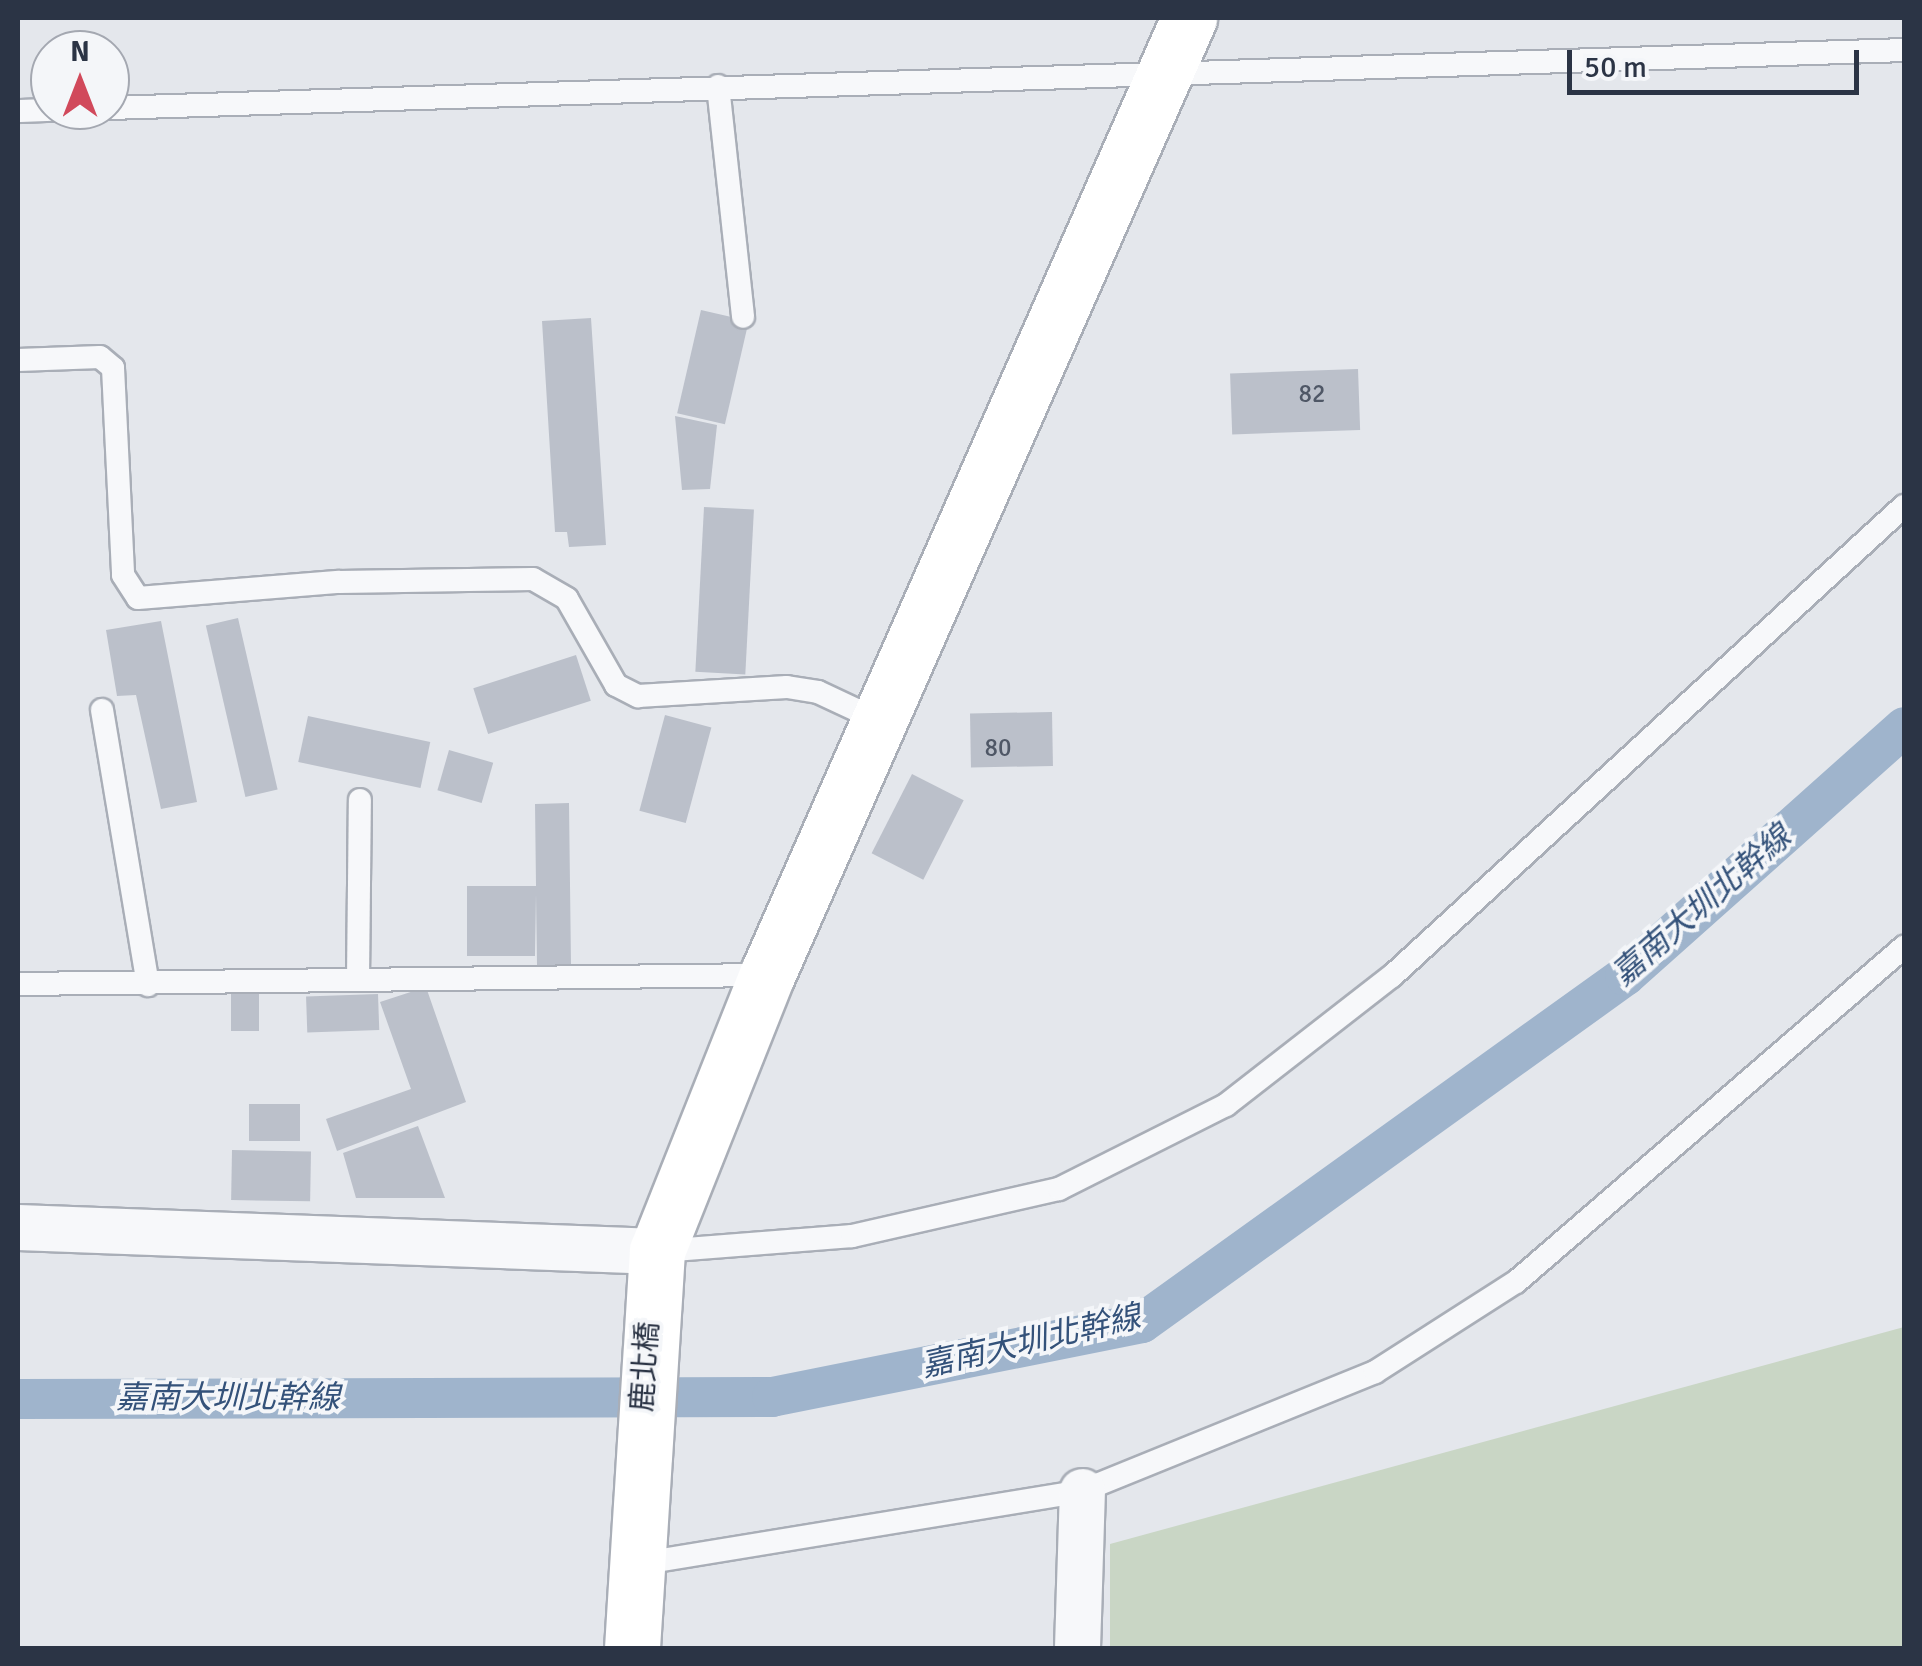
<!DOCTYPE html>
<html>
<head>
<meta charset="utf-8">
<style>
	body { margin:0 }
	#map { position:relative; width:1922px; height:1666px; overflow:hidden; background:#e4e7ec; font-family:Signika,"Noto Sans TC",sans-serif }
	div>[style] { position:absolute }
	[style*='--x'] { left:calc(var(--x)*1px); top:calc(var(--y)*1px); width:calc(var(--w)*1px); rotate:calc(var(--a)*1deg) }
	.green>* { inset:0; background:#c9d6c5 }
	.canal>* { height:40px; margin:-20px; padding:0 20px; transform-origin:20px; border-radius:20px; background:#9fb4cc }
	.building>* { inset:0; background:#bbc0ca; transform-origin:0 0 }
	.roads { filter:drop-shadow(2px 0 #a9aeb7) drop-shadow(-2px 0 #a9aeb7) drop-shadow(0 2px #a9aeb7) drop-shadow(0 -2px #a9aeb7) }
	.lane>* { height:22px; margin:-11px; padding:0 11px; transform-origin:11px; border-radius:11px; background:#f7f8fa }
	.street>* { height:45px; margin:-22.5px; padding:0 22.5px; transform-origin:22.5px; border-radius:22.5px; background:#f7f8fa }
	.secondary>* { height:55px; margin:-27.5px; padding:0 27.5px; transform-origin:27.5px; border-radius:27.5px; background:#fff }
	span { translate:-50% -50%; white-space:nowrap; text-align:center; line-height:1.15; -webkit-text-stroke:8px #f4f6f9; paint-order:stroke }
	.number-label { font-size:25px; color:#4f5766 }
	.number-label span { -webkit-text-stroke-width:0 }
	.street-label { font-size:30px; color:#2b3445 }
	.water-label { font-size:32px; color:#34527a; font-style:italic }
	.frame { position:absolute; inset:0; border:20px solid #2b3445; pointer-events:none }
	.north { position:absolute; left:30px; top:30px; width:100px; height:100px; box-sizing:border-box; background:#f4f6f9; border:2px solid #a4a8b1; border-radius:50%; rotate:0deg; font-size:28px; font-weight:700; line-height:40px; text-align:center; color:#2b3445 }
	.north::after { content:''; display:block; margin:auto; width:35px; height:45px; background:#d1495b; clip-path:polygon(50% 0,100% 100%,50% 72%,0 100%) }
	.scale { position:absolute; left:1567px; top:50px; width:292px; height:45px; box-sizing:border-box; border:5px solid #2b3445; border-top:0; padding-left:12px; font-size:30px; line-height:35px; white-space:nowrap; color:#2b3445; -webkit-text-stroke:8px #f4f6f9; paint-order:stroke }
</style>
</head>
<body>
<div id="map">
	<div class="green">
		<i style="clip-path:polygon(1904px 1327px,1904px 1648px,1110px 1648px,1110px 1544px)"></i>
	</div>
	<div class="canal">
		<i style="--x:18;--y:1399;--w:754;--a:-0.15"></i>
		<i style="--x:772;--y:1397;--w:377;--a:-11.3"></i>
		<i style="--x:1142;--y:1323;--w:595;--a:-35.69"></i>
		<i style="--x:1625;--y:976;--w:374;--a:-41.7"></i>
	</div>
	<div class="building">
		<i style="left:701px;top:310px;width:49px;height:106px;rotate:13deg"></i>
		<i style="clip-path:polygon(591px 318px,606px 545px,569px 547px,567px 532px,555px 532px,542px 321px)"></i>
		<i style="left:1358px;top:369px;width:61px;height:128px;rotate:88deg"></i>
		<i style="clip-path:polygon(675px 416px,717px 425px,710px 489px,682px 490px)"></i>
		<i style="left:704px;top:507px;width:50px;height:165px;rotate:3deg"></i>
		<i style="left:238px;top:618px;width:176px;height:33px;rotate:77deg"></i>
		<i style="clip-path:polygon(161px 621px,197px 802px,161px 809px,136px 695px,117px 696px,106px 630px)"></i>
		<i style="left:576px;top:655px;width:48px;height:108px;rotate:72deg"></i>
		<i style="left:1052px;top:712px;width:54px;height:82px;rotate:89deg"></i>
		<i style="left:665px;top:715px;width:48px;height:99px;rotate:15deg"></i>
		<i style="left:308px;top:716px;width:125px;height:47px;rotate:12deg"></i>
		<i style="left:449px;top:750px;width:46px;height:42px;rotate:16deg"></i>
		<i style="left:912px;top:774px;width:58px;height:89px;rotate:27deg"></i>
		<i style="clip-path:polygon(569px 803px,571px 965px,537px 965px,536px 894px,535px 956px,467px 956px,467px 886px,536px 886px,535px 804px)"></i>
		<i style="clip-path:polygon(426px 987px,466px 1102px,337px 1151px,326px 1119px,411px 1089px,380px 1002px)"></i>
		<i style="left:231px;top:993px;width:28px;height:38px"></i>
		<i style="left:378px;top:994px;width:36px;height:72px;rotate:88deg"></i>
		<i style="left:249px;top:1104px;width:51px;height:37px"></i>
		<i style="clip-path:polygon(418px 1126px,445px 1198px,356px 1198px,343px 1153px)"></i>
		<i style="left:232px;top:1150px;width:79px;height:50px;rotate:1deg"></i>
	</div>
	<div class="roads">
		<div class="lane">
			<i style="--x:718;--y:86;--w:232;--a:83.8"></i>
			<i style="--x:110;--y:108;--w:1795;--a:-1.85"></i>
			<i style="--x:18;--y:111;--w:37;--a:-2"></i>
			<i style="--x:18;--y:360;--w:82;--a:-2.1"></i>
			<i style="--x:100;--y:357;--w:17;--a:40"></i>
			<i style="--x:113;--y:368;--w:207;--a:87.2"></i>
			<i style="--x:123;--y:575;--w:27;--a:57"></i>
			<i style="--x:138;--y:598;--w:202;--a:-4.6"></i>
			<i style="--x:339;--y:582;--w:194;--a:-0.9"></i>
			<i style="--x:533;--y:579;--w:39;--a:30"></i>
			<i style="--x:567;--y:599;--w:99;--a:60.3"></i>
			<i style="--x:616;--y:685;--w:25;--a:27"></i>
			<i style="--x:638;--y:696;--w:149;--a:-3.5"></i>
			<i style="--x:787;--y:687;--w:31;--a:9"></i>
			<i style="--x:818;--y:692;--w:71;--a:25.1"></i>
			<i style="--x:102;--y:710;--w:279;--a:80.5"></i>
			<i style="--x:358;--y:979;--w:179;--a:-89.4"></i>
			<i style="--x:18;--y:984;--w:749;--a:-0.69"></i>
			<i style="--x:661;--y:1251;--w:192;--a:-4.5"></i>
			<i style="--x:852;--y:1236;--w:212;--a:-12.8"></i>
			<i style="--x:1059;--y:1189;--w:187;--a:-26.7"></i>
			<i style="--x:1226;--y:1105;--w:210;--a:-37.9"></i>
			<i style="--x:1392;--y:976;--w:695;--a:-42.55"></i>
			<i style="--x:637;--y:1564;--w:451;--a:-9.3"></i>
			<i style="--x:1082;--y:1491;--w:316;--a:-22.1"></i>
			<i style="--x:1375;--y:1372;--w:167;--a:-32.6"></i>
			<i style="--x:1516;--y:1282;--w:513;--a:-40.81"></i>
		</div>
		<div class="street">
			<i style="--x:18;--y:1227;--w:639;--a:2.15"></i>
			<i style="--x:1077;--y:1648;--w:157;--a:-88.2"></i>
		</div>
		<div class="secondary">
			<i style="--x:632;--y:1648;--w:398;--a:-86.4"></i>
			<i style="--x:657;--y:1251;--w:297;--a:-68.3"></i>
			<i style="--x:767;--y:975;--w:1046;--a:-66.2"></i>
		</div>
	</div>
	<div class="number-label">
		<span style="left:1312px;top:394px">82</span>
		<span style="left:998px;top:748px">80</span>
	</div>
	<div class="street-label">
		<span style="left:646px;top:1367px;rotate:-86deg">鹿北橋</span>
	</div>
	<div class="water-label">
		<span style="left:1702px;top:906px;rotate:-41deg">嘉南大圳北幹線</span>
		<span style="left:1031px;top:1342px;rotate:-13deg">嘉南大圳北幹線</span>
		<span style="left:228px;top:1398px">嘉南大圳北幹線</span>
	</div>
	<div class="frame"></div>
	<div class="north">N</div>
	<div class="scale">50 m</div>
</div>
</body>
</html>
